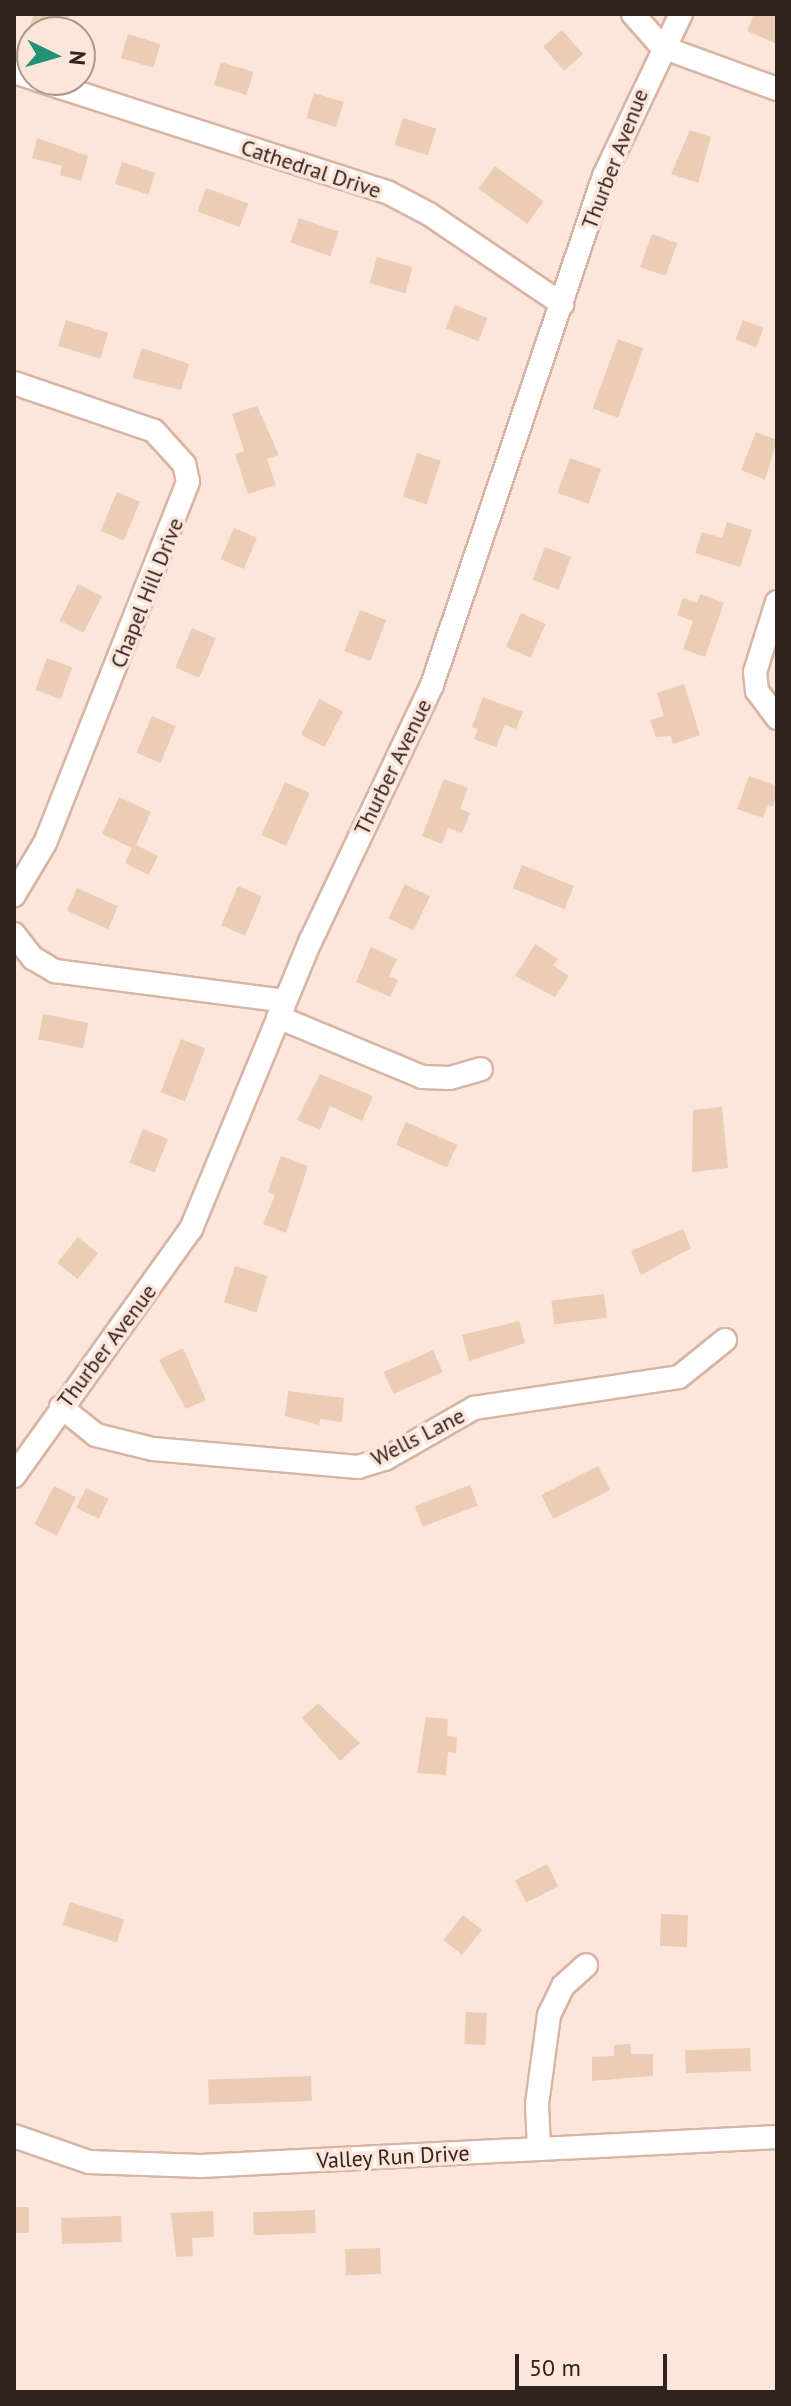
<!DOCTYPE html>
<html>
<head>
<meta charset="utf-8">
<style>
	body { margin:0 }
	#map { position:relative; width:791px; height:2406px; overflow:hidden; background:#fce6dc; font-family:"PT Sans",sans-serif }
	div>[style] { position:absolute }
	[style*='--x'] { left:calc(var(--x)*1px); top:calc(var(--y)*1px); width:calc(var(--w)*1px); rotate:calc(var(--a)*1deg) }
	.building>* { inset:0; background:#ebccb4; transform-origin:0 0 }
	.roads { filter:drop-shadow(2px 0 #d7b4a3) drop-shadow(-2px 0 #d7b4a3) drop-shadow(0 2px #d7b4a3) drop-shadow(0 -2px #d7b4a3) }
	.street>* { height:22px; margin:-11px; padding:0 11px; transform-origin:11px; border-radius:11px; background:#fff }
	span { translate:-50% -50%; white-space:nowrap; text-align:center; line-height:1.15; -webkit-text-stroke:7px #fce6dc; paint-order:stroke }
	.street-label { font-size:22px; color:#30221c }
	.frame { position:absolute; inset:0; border:16px solid #30221c; pointer-events:none }
	.north { position:absolute; left:16px; top:16px; width:80px; height:80px; box-sizing:border-box; background:#fce6dc; border:2px solid #aa988f; border-radius:50%; rotate:95deg; font-size:22px; font-weight:700; line-height:32px; text-align:center; color:#30221c }
	.north::after { content:''; display:block; margin:auto; width:28px; height:36px; background:#219273; clip-path:polygon(50% 0,100% 100%,50% 72%,0 100%) }
	.scale { position:absolute; left:515px; top:2354px; width:152px; height:36px; box-sizing:border-box; border:4px solid #30221c; border-top:0; padding-left:10px; font-size:24px; line-height:28px; white-space:nowrap; color:#30221c; -webkit-text-stroke:6px #fce6dc; paint-order:stroke }
</style>
</head>
<body>
<div id="map">
	<div class="building">
		<i style="clip-path:polygon(34px 14px,70px 14px,64px 32px,28px 32px)"></i>
		<i style="clip-path:polygon(754px 14px,777px 14px,777px 44px,747px 31px)"></i>
		<i style="left:562px;top:30px;width:32px;height:25px;rotate:49deg"></i>
		<i style="left:128px;top:34px;width:34px;height:25px;rotate:17deg"></i>
		<i style="left:221px;top:62px;width:34px;height:24px;rotate:17deg"></i>
		<i style="left:314px;top:93px;width:31px;height:26px;rotate:17deg"></i>
		<i style="left:403px;top:118px;width:35px;height:28px;rotate:18deg"></i>
		<i style="clip-path:polygon(690px 130px,711px 137px,698px 183px,671px 174px)"></i>
		<i style="clip-path:polygon(37px 138px,88px 156px,81px 181px,60px 175px,62px 166px,32px 158px)"></i>
		<i style="left:122px;top:162px;width:35px;height:23px;rotate:18deg"></i>
		<i style="left:495px;top:166px;width:60px;height:28px;rotate:36deg"></i>
		<i style="left:206px;top:188px;width:45px;height:25px;rotate:20deg"></i>
		<i style="left:299px;top:218px;width:42px;height:26px;rotate:19deg"></i>
		<i style="left:652px;top:234px;width:27px;height:35px;rotate:20deg"></i>
		<i style="left:377px;top:257px;width:37px;height:27px;rotate:16deg"></i>
		<i style="left:455px;top:305px;width:35px;height:25px;rotate:22deg"></i>
		<i style="left:66px;top:320px;width:44px;height:27px;rotate:17deg"></i>
		<i style="left:743px;top:320px;width:22px;height:21px;rotate:21deg"></i>
		<i style="left:618px;top:339px;width:27px;height:74px;rotate:20deg"></i>
		<i style="clip-path:polygon(142px 348px,189px 364px,181px 390px,132px 378px)"></i>
		<i style="clip-path:polygon(257px 406px,279px 455px,267px 459px,276px 485px,248px 494px,235px 454px,244px 451px,232px 414px)"></i>
		<i style="clip-path:polygon(756px 432px,777px 440px,765px 480px,741px 470px)"></i>
		<i style="left:417px;top:453px;width:25px;height:46px;rotate:18deg"></i>
		<i style="left:570px;top:458px;width:33px;height:37px;rotate:20deg"></i>
		<i style="left:117px;top:492px;width:25px;height:42px;rotate:23deg"></i>
		<i style="clip-path:polygon(727px 522px,752px 530px,740px 567px,695px 553px,702px 532px,722px 538px)"></i>
		<i style="left:234px;top:528px;width:25px;height:34px;rotate:23deg"></i>
		<i style="left:545px;top:547px;width:28px;height:35px;rotate:21deg"></i>
		<i style="left:78px;top:584px;width:27px;height:41px;rotate:27deg"></i>
		<i style="clip-path:polygon(700px 594px,724px 603px,705px 657px,683px 649px,693px 621px,677px 615px,683px 598px,697px 603px)"></i>
		<i style="left:360px;top:610px;width:28px;height:44px;rotate:21deg"></i>
		<i style="left:521px;top:613px;width:27px;height:37px;rotate:24deg"></i>
		<i style="left:192px;top:628px;width:26px;height:43px;rotate:23deg"></i>
		<i style="left:47px;top:658px;width:27px;height:34px;rotate:20deg"></i>
		<i style="clip-path:polygon(684px 684px,700px 735px,673px 744px,671px 736px,656px 737px,650px 720px,664px 716px,657px 693px)"></i>
		<i style="clip-path:polygon(483px 697px,523px 712px,516px 729px,505px 725px,496px 747px,474px 739px,478px 729px,472px 727px)"></i>
		<i style="left:319px;top:699px;width:27px;height:40px;rotate:27deg"></i>
		<i style="left:152px;top:716px;width:26px;height:40px;rotate:23deg"></i>
		<i style="clip-path:polygon(749px 776px,777px 786px,773px 807px,768px 805px,763px 818px,737px 809px)"></i>
		<i style="clip-path:polygon(444px 779px,468px 788px,460px 809px,470px 813px,462px 833px,448px 828px,442px 844px,422px 836px)"></i>
		<i style="left:285px;top:782px;width:27px;height:58px;rotate:24deg"></i>
		<i style="clip-path:polygon(119px 797px,151px 812px,136px 845px,158px 856px,149px 875px,125px 863px,132px 848px,102px 834px)"></i>
		<i style="left:522px;top:865px;width:56px;height:25px;rotate:22deg"></i>
		<i style="left:405px;top:884px;width:28px;height:38px;rotate:26deg"></i>
		<i style="left:238px;top:886px;width:26px;height:43px;rotate:23deg"></i>
		<i style="left:77px;top:888px;width:45px;height:25px;rotate:24deg"></i>
		<i style="clip-path:polygon(535px 944px,558px 959px,553px 965px,569px 976px,555px 997px,515px 976px)"></i>
		<i style="clip-path:polygon(371px 947px,397px 959px,389px 976px,398px 980px,390px 997px,356px 982px)"></i>
		<i style="left:43px;top:1014px;width:46px;height:26px;rotate:11deg"></i>
		<i style="left:181px;top:1039px;width:26px;height:57px;rotate:21deg"></i>
		<i style="clip-path:polygon(320px 1074px,373px 1096px,362px 1121px,330px 1106px,320px 1130px,297px 1120px)"></i>
		<i style="clip-path:polygon(722px 1107px,728px 1168px,692px 1172px,693px 1110px)"></i>
		<i style="left:406px;top:1122px;width:56px;height:25px;rotate:24deg"></i>
		<i style="left:143px;top:1129px;width:27px;height:36px;rotate:22deg"></i>
		<i style="clip-path:polygon(281px 1156px,308px 1166px,286px 1233px,263px 1224px,275px 1195px,268px 1192px)"></i>
		<i style="clip-path:polygon(683px 1229px,691px 1248px,641px 1275px,631px 1251px)"></i>
		<i style="left:78px;top:1237px;width:26px;height:33px;rotate:39deg"></i>
		<i style="left:235px;top:1266px;width:34px;height:38px;rotate:17deg"></i>
		<i style="left:604px;top:1294px;width:24px;height:53px;rotate:83deg"></i>
		<i style="clip-path:polygon(519px 1321px,525px 1343px,469px 1361px,462px 1335px)"></i>
		<i style="clip-path:polygon(183px 1348px,206px 1400px,186px 1409px,159px 1360px)"></i>
		<i style="left:433px;top:1350px;width:24px;height:54px;rotate:66deg"></i>
		<i style="clip-path:polygon(288px 1391px,344px 1398px,342px 1422px,320px 1419px,319px 1425px,285px 1416px)"></i>
		<i style="left:598px;top:1466px;width:27px;height:64px;rotate:63deg"></i>
		<i style="left:470px;top:1485px;width:22px;height:59px;rotate:69deg"></i>
		<i style="left:54px;top:1486px;width:25px;height:43px;rotate:27deg"></i>
		<i style="left:86px;top:1488px;width:25px;height:22px;rotate:26deg"></i>
		<i style="clip-path:polygon(318px 1703px,360px 1743px,340px 1761px,302px 1718px)"></i>
		<i style="clip-path:polygon(426px 1717px,448px 1719px,447px 1736px,457px 1737px,456px 1753px,448px 1752px,446px 1775px,417px 1773px)"></i>
		<i style="left:547px;top:1864px;width:25px;height:36px;rotate:63deg"></i>
		<i style="left:70px;top:1902px;width:57px;height:24px;rotate:18deg"></i>
		<i style="left:661px;top:1914px;width:27px;height:32px;rotate:2deg"></i>
		<i style="left:463px;top:1915px;width:24px;height:32px;rotate:38deg"></i>
		<i style="left:466px;top:2012px;width:21px;height:32px;rotate:3deg"></i>
		<i style="clip-path:polygon(630px 2044px,631px 2054px,653px 2054px,653px 2076px,592px 2081px,592px 2057px,614px 2056px,614px 2045px)"></i>
		<i style="left:750px;top:2048px;width:23px;height:65px;rotate:88deg"></i>
		<i style="left:311px;top:2076px;width:25px;height:103px;rotate:88deg"></i>
		<i style="left:14px;top:2207px;width:15px;height:26px"></i>
		<i style="left:315px;top:2210px;width:23px;height:62px;rotate:88deg"></i>
		<i style="clip-path:polygon(213px 2211px,214px 2237px,192px 2238px,193px 2256px,176px 2257px,171px 2213px)"></i>
		<i style="left:121px;top:2216px;width:26px;height:60px;rotate:88deg"></i>
		<i style="left:380px;top:2248px;width:26px;height:35px;rotate:88deg"></i>
	</div>
	<div class="roads">
		<div class="street">
			<i style="--x:633;--y:14;--w:44;--a:48.7"></i>
			<i style="--x:662;--y:47;--w:122;--a:20.1"></i>
			<i style="--x:14;--y:72;--w:19;--a:18"></i>
			<i style="--x:38;--y:80;--w:367;--a:17.8"></i>
			<i style="--x:387;--y:192;--w:47;--a:27.6"></i>
			<i style="--x:429;--y:214;--w:161;--a:34.1"></i>
			<i style="--x:14;--y:383;--w:148;--a:18.9"></i>
			<i style="--x:154;--y:431;--w:45;--a:47.7"></i>
			<i style="--x:184;--y:464;--w:18;--a:77"></i>
			<i style="--x:188;--y:482;--w:388;--a:111.6"></i>
			<i style="--x:45;--y:843;--w:61;--a:120.8"></i>
			<i style="--x:777;--y:602;--w:73;--a:107.4"></i>
			<i style="--x:755;--y:672;--w:19;--a:84"></i>
			<i style="--x:757;--y:691;--w:34;--a:53"></i>
			<i style="--x:14;--y:934;--w:31;--a:52"></i>
			<i style="--x:33;--y:958;--w:26;--a:31"></i>
			<i style="--x:55;--y:971;--w:232;--a:7.4"></i>
			<i style="--x:278;--y:1017;--w:156;--a:22.6"></i>
			<i style="--x:422;--y:1077;--w:28;--a:2"></i>
			<i style="--x:450;--y:1078;--w:32;--a:-16"></i>
			<i style="--x:61;--y:1407;--w:45;--a:38.7"></i>
			<i style="--x:96;--y:1435;--w:59;--a:13.8"></i>
			<i style="--x:153;--y:1449;--w:206;--a:5"></i>
			<i style="--x:358;--y:1467;--w:28;--a:-17"></i>
			<i style="--x:385;--y:1459;--w:103;--a:-29.8"></i>
			<i style="--x:474;--y:1408;--w:207;--a:-8.6"></i>
			<i style="--x:679;--y:1377;--w:59;--a:-38.8"></i>
			<i style="--x:14;--y:1476;--w:304;--a:-54.4"></i>
			<i style="--x:191;--y:1229;--w:313;--a:-67.5"></i>
			<i style="--x:311;--y:940;--w:282;--a:-64.6"></i>
			<i style="--x:432;--y:685;--w:537;--a:-71.33"></i>
			<i style="--x:604;--y:176;--w:179;--a:-64.6"></i>
			<i style="--x:14;--y:2136;--w:79;--a:19.1"></i>
			<i style="--x:89;--y:2162;--w:112;--a:2"></i>
			<i style="--x:201;--y:2166;--w:577;--a:-2.88"></i>
			<i style="--x:539;--y:2149;--w:45;--a:-92.5"></i>
			<i style="--x:537;--y:2104;--w:90;--a:-82.3"></i>
			<i style="--x:549;--y:2015;--w:32;--a:-64"></i>
			<i style="--x:563;--y:1986;--w:31;--a:-42"></i>
		</div>
	</div>
	<div class="street-label">
		<span style="left:615px;top:159px;rotate:-69deg">Thurber Avenue</span>
		<span style="left:311px;top:169px;rotate:18deg">Cathedral Drive</span>
		<span style="left:147px;top:593px;rotate:-68deg">Chapel Hill Drive</span>
		<span style="left:393px;top:767px;rotate:-64deg">Thurber Avenue</span>
		<span style="left:107px;top:1346px;rotate:-53deg">Thurber Avenue</span>
		<span style="left:418px;top:1437px;rotate:-27deg">Wells Lane</span>
		<span style="left:393px;top:2157px;rotate:-3deg">Valley Run Drive</span>
	</div>
	<div class="frame"></div>
	<div class="north">N</div>
	<div class="scale">50 m</div>
</div>
</body>
</html>
